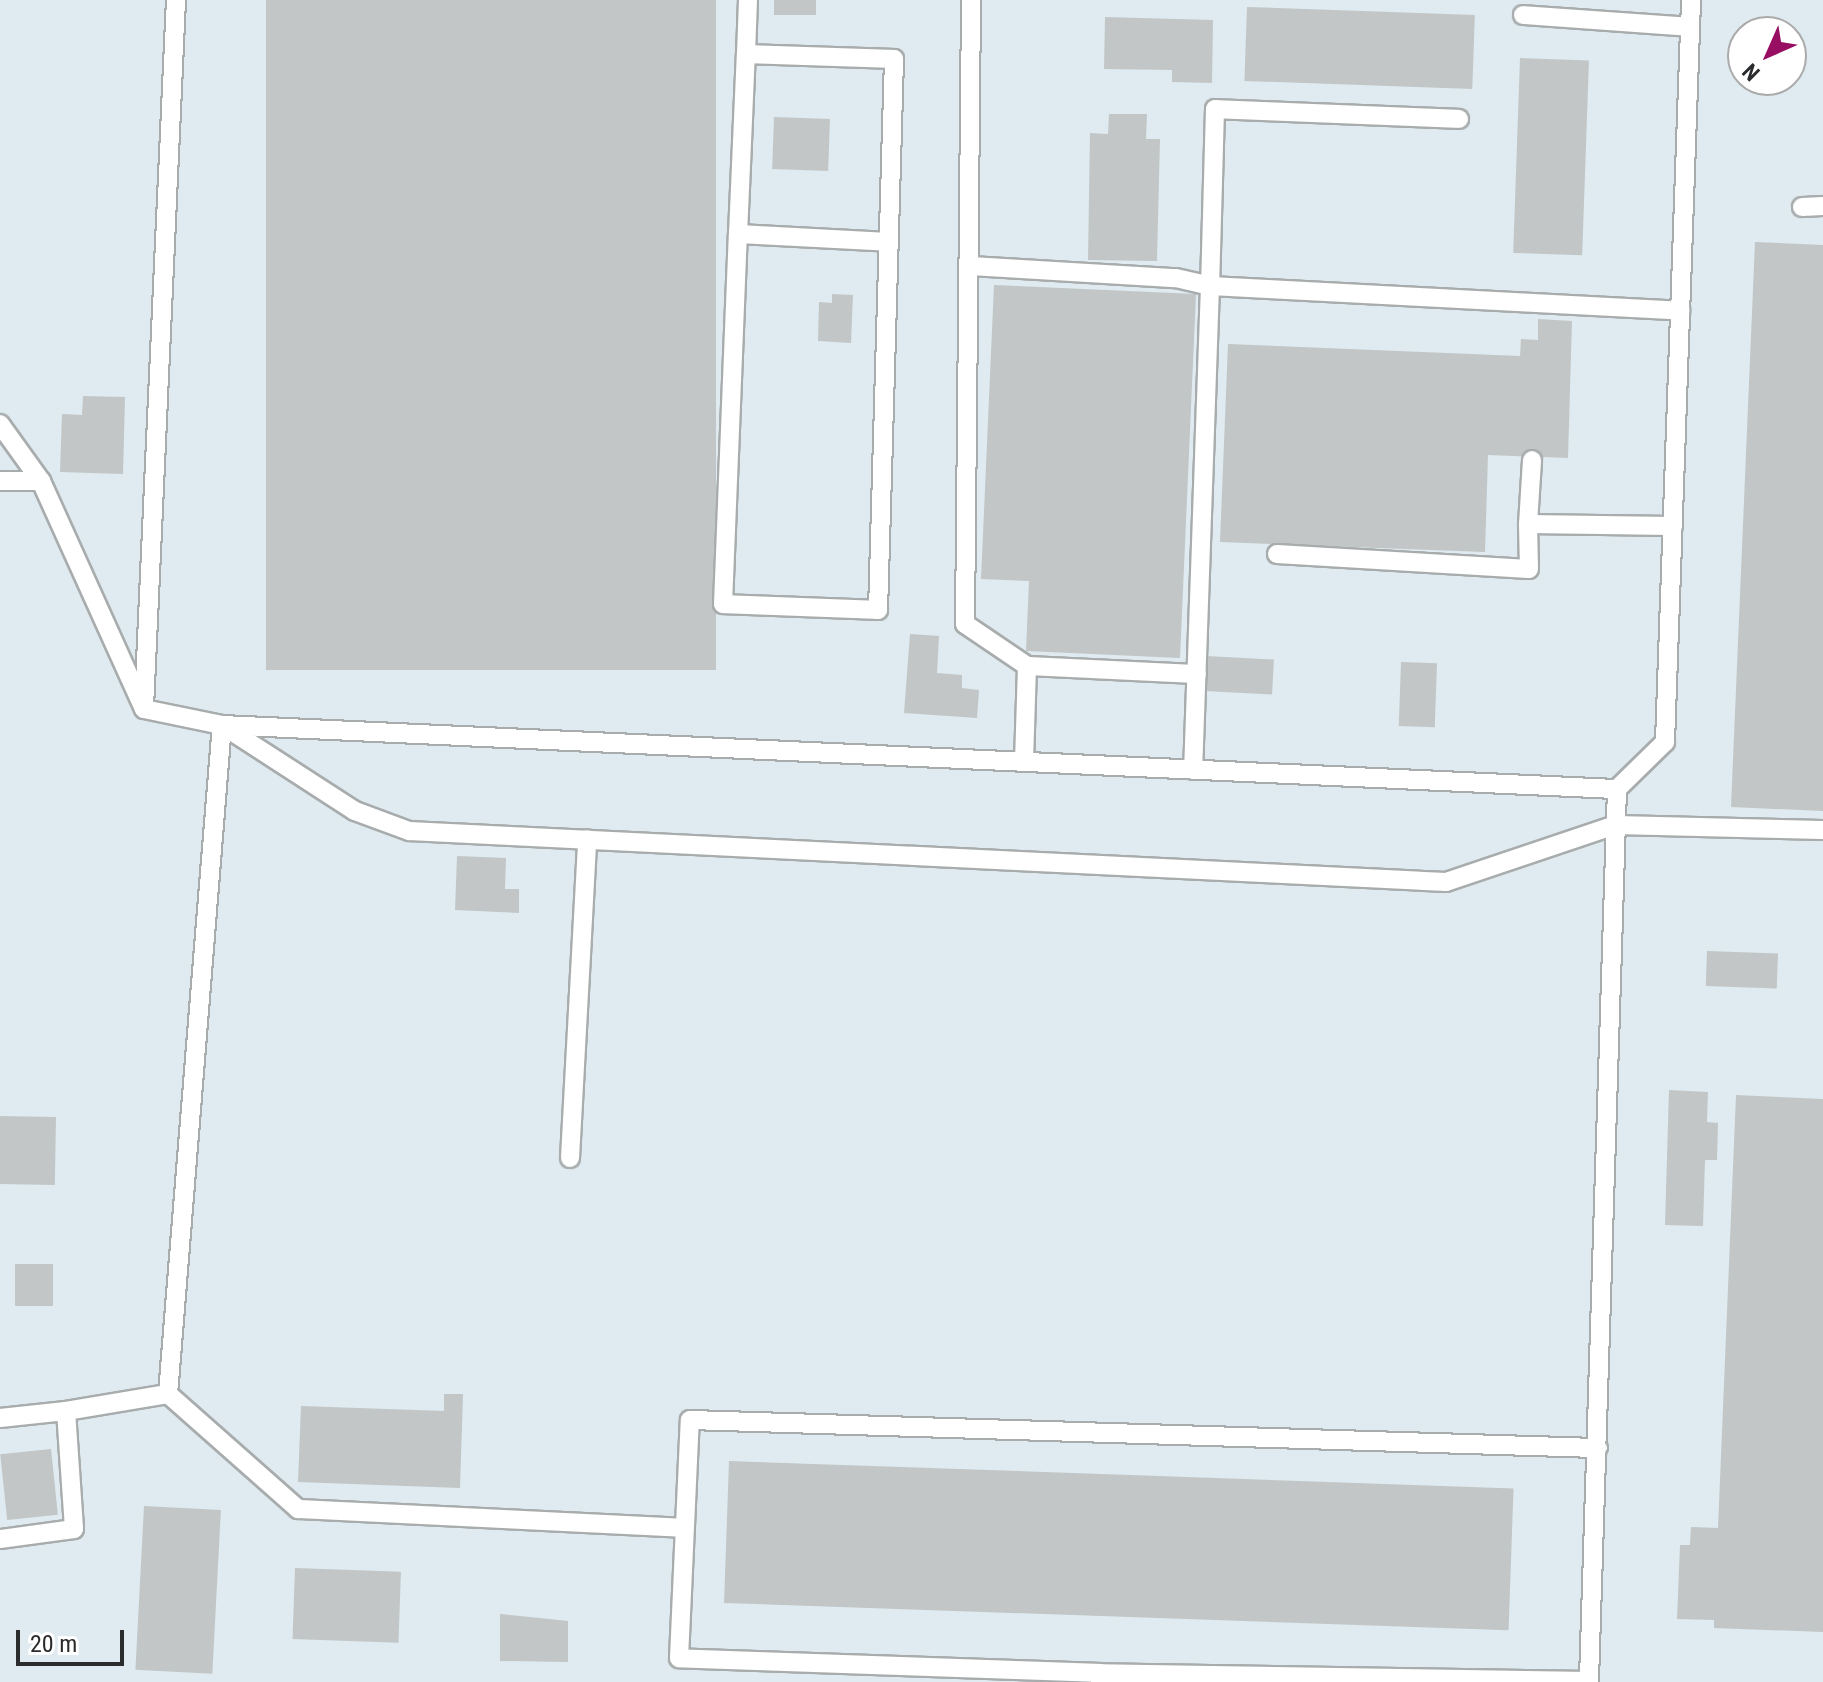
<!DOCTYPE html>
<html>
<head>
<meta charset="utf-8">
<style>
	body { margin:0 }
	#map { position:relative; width:1823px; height:1682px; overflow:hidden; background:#f1f5f7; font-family:"Roboto Condensed",sans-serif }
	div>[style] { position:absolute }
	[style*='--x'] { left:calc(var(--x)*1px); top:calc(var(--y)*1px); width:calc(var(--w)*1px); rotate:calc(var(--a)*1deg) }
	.built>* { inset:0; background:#dfebf0 }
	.building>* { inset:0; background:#c2c6c7; transform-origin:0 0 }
	.roads { filter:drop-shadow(2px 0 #a8acad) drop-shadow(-2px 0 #a8acad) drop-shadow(0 2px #a8acad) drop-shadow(0 -2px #a8acad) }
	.lane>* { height:18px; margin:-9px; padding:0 9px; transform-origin:9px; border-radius:9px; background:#fff }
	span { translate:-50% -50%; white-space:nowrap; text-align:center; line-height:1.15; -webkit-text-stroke:8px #fff; paint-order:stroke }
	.north { position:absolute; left:1727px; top:16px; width:80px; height:80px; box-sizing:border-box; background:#fff; border:2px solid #aaaaab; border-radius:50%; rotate:225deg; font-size:22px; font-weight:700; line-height:32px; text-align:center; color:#2a2b2c }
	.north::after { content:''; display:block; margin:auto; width:28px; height:36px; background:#970e63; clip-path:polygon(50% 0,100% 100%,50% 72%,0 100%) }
	.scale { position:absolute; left:16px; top:1630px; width:108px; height:36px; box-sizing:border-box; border:4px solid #2a2b2c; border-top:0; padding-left:10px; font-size:24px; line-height:28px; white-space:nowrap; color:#2a2b2c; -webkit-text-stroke:6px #fff; paint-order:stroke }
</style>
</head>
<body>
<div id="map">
	<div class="built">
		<i style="clip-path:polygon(evenodd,0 0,1823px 0,1823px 1682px,0 1682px,0 0,1743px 32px,1791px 32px,1791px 80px,1743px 80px,1743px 32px)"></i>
	</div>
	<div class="building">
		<i style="left:266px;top:0;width:450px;height:670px"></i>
		<i style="left:774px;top:0;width:42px;height:15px"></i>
		<i style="left:1247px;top:7px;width:228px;height:74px;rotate:2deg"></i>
		<i style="clip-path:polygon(1105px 17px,1213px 20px,1212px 83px,1172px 82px,1172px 70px,1104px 69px)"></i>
		<i style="left:1520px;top:58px;width:69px;height:195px;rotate:2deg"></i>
		<i style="clip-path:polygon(1109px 114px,1147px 114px,1146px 139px,1160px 139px,1157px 261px,1088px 260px,1090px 133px,1108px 134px)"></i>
		<i style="left:774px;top:117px;width:56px;height:52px;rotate:2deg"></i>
		<i style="clip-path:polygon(1755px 242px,1823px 245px,1823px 811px,1731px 807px)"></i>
		<i style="clip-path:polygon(994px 285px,1196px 294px,1180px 658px,1026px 651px,1029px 581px,981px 579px)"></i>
		<i style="clip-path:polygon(832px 294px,853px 295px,851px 343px,818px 341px,819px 302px,832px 303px)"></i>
		<i style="clip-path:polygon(1538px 319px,1572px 321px,1568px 458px,1488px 455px,1485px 552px,1220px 542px,1228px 344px,1520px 356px,1521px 339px,1538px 340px)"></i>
		<i style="clip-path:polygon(83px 396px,125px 397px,123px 474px,60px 472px,62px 414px,82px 415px)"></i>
		<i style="clip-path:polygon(910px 634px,939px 636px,937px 673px,962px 675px,962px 688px,979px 690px,977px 718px,904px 713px)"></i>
		<i style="left:1206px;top:656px;width:68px;height:35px;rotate:3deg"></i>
		<i style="left:1401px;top:662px;width:36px;height:64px;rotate:2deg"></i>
		<i style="clip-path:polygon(457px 856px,506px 858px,505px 889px,519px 889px,519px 913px,455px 910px)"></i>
		<i style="left:1707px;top:951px;width:71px;height:35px;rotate:2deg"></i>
		<i style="clip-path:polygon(1669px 1090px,1708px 1092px,1707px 1122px,1718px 1123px,1717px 1160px,1705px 1160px,1703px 1226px,1665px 1225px)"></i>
		<i style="clip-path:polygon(1736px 1095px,1823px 1099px,1823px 1632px,1714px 1628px,1714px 1620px,1677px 1619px,1680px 1545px,1690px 1545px,1691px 1527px,1718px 1528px)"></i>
		<i style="left:0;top:1116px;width:56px;height:68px;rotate:1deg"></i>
		<i style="left:15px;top:1264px;width:38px;height:42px"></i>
		<i style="clip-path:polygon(444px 1394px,463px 1394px,460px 1488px,298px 1482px,301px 1406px,444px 1411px)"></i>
		<i style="left:51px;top:1449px;width:66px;height:51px;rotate:84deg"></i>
		<i style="left:729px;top:1461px;width:785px;height:142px;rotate:2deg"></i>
		<i style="left:144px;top:1506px;width:77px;height:164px;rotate:3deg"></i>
		<i style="left:295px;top:1568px;width:106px;height:71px;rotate:2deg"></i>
		<i style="clip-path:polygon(500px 1614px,568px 1621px,568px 1662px,500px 1661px)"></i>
	</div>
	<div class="roads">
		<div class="lane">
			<i style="--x:971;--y:0;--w:624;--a:90.55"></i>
			<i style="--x:965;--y:624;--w:75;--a:34.1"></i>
			<i style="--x:1027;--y:666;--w:96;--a:91.8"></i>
			<i style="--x:1523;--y:15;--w:167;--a:4.1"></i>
			<i style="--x:746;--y:54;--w:148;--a:1.9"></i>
			<i style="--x:894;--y:59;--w:551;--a:91.66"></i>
			<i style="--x:878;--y:610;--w:155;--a:-177.8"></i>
			<i style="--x:723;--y:604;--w:370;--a:-87.7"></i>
			<i style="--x:738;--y:234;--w:180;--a:-87.5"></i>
			<i style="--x:746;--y:54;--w:54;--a:-87.9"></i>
			<i style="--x:1459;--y:119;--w:244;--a:-177.7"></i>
			<i style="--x:1215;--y:109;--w:177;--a:91.6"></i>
			<i style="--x:1210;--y:286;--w:471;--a:3"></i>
			<i style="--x:1802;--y:207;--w:21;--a:-3"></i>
			<i style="--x:738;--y:234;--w:151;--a:3"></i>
			<i style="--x:971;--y:266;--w:205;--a:3.4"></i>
			<i style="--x:1176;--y:278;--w:35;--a:13"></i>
			<i style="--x:1210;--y:286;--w:484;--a:92"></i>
			<i style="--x:0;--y:424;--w:70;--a:54.3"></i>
			<i style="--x:41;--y:481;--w:250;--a:65.7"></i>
			<i style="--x:144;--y:709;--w:80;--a:11.6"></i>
			<i style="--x:222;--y:725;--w:158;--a:32.9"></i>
			<i style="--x:355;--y:811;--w:58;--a:20.3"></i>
			<i style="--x:409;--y:831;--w:1038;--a:2.82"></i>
			<i style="--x:1446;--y:882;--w:178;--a:-18.6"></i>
			<i style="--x:1615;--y:825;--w:208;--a:1.4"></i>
			<i style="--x:0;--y:481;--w:41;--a:0"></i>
			<i style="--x:1528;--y:524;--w:64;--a:-86.4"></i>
			<i style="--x:1277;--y:554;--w:252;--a:3.4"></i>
			<i style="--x:1529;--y:569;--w:45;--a:-91.3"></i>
			<i style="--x:1528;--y:524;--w:145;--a:0.8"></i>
			<i style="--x:1027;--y:666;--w:170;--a:2.7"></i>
			<i style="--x:144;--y:707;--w:708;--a:-87.41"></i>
			<i style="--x:1617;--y:789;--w:67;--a:-44.4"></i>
			<i style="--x:1665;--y:742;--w:742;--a:-87.99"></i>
			<i style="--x:570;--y:1158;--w:319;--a:-86.9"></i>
			<i style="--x:168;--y:1394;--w:174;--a:41.5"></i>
			<i style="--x:298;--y:1509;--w:385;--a:2.8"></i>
			<i style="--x:66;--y:1411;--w:103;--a:-9.5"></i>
			<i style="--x:168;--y:1394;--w:671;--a:-85.39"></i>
			<i style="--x:222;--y:725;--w:1396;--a:2.63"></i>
			<i style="--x:1617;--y:789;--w:892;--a:91.8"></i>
			<i style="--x:1589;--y:1681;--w:489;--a:-179.1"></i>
			<i style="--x:0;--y:1418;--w:66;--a:-6.1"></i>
			<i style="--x:66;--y:1411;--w:118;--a:86.1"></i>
			<i style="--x:74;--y:1529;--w:75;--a:172.3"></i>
			<i style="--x:1100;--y:1682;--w:9;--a:-90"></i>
			<i style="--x:1100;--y:1673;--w:421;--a:-178"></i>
			<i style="--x:679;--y:1658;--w:238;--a:-87.4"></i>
			<i style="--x:690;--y:1420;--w:908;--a:1.77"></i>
		</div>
	</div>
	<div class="north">N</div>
	<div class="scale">20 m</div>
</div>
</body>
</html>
